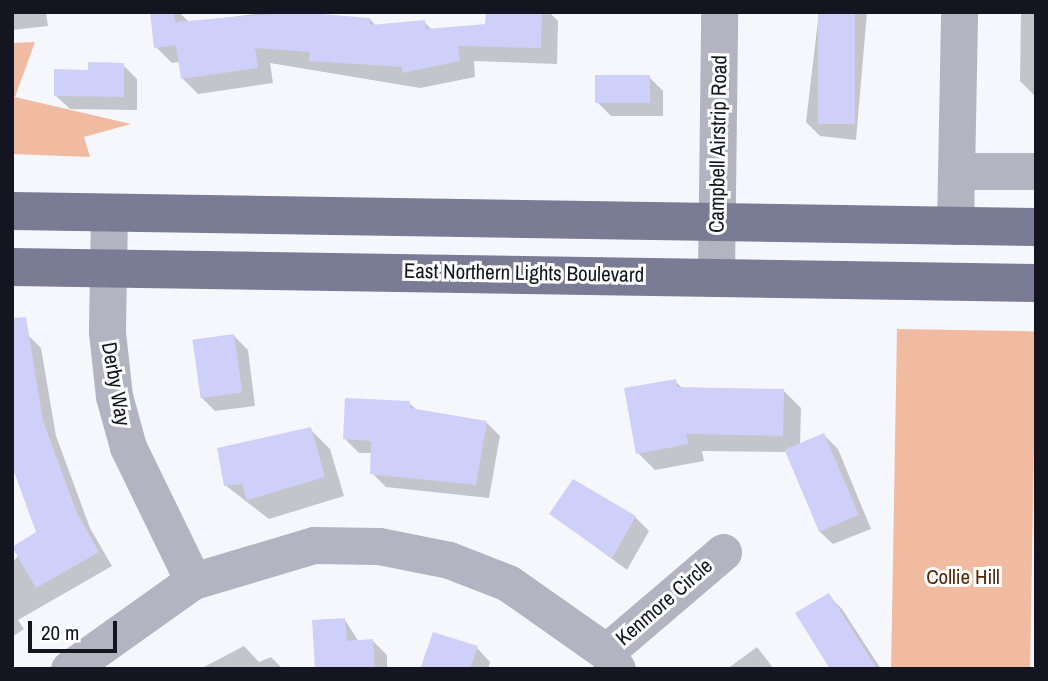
<!DOCTYPE html>
<html>
<head>
<meta charset="utf-8">
<style>
	body { margin:0 }
	#map { position:relative; width:1048px; height:681px; overflow:hidden; background:#f6f7fd; font-family:"Archivo Narrow",sans-serif }
	div>[style] { position:absolute }
	[style*='--x'] { left:calc(var(--x)*1px); top:calc(var(--y)*1px); width:calc(var(--w)*1px); rotate:calc(var(--a)*1deg) }
	.forest>* { inset:0; background:#f0bba0; transform-origin:0 0 }
	.shadow>* { inset:0; background:#0003 }
	.building>* { inset:0; background:#cfd0fa; transform-origin:0 0 }
	.minor>* { height:37px; margin:-18.5px; padding:0 18.5px; transform-origin:18.5px; border-radius:18.5px; background:#b3b3c2 }
	.major>* { height:38px; margin:-19px; padding:0 19px; transform-origin:19px; border-radius:19px; background:#7a7b94 }
	span { translate:-50% -50%; white-space:nowrap; text-align:center; line-height:1.15; -webkit-text-stroke:6px #fff; paint-order:stroke }
	.street-label { font-size:21px; color:#141520 }
	.park-label { font-size:21px; color:#562608 }
	.frame { position:absolute; inset:0; border:14px solid #141520; pointer-events:none }
	.scale { position:absolute; left:28px; top:621px; width:89px; height:32px; box-sizing:border-box; border:4px solid #141520; border-top:0; padding-left:9px; font-size:21px; line-height:24px; white-space:nowrap; color:#141520; -webkit-text-stroke:5px #fff; paint-order:stroke }
</style>
</head>
<body>
<div id="map">
	<div class="forest">
		<i style="clip-path:polygon(35px 42px,15px 97px,131px 124px,84px 137px,90px 157px,12px 154px,12px 43px)"></i>
		<i style="left:897px;top:329px;width:139px;height:340px;rotate:1deg"></i>
	</div>
	<div class="shadow">
		<i style="clip-path:polygon(12px 12px,46px 12px,48px 26px,12px 30px)"></i>
		<i style="clip-path:polygon(151px 12px,179px 12px,189px 22px,273px 12px,370px 19px,376px 26px,424px 22px,432px 30px,487px 26px,487px 12px,549px 12px,558px 21px,557px 64px,474px 61px,475px 77px,420px 88px,270px 63px,273px 83px,198px 94px,182px 78px,180px 62px,172px 63px,156px 47px)"></i>
		<i style="clip-path:polygon(819px 12px,867px 12px,856px 140px,820px 136px,806px 122px)"></i>
		<i style="clip-path:polygon(1021px 12px,1036px 12px,1036px 97px,1020px 81px)"></i>
		<i style="clip-path:polygon(123px 65px,137px 79px,137px 110px,70px 109px,56px 96px,90px 72px)"></i>
		<i style="clip-path:polygon(649px 77px,663px 91px,663px 116px,611px 116px,597px 102px)"></i>
		<i style="clip-path:polygon(28px 335px,41px 348px,56px 436px,90px 528px,112px 566px,18px 620px,24px 629px,12px 637px,12px 563px,38px 532px)"></i>
		<i style="clip-path:polygon(234px 336px,248px 350px,255px 406px,215px 411px,201px 397px)"></i>
		<i style="clip-path:polygon(675px 381px,683px 389px,784px 391px,801px 408px,800px 445px,824px 435px,838px 449px,871px 529px,833px 544px,819px 531px,787px 452px,702px 451px,704px 461px,655px 470px,638px 453px)"></i>
		<i style="clip-path:polygon(409px 403px,418px 411px,486px 422px,500px 436px,489px 498px,386px 487px,372px 473px,373px 453px,359px 453px,345px 439px)"></i>
		<i style="clip-path:polygon(310px 429px,330px 449px,344px 496px,269px 519px,225px 485px)"></i>
		<i style="clip-path:polygon(551px 514px,635px 517px,649px 531px,627px 570px)"></i>
		<i style="clip-path:polygon(828px 595px,842px 609px,881px 669px,832px 669px)"></i>
		<i style="clip-path:polygon(345px 620px,359px 642px,373px 641px,387px 655px,387px 669px,317px 669px)"></i>
		<i style="clip-path:polygon(244px 646px,259px 662px,271px 657px,283px 669px,200px 669px)"></i>
		<i style="clip-path:polygon(757px 647px,774px 669px,727px 669px)"></i>
		<i style="clip-path:polygon(477px 648px,490px 662px,488px 669px,422px 669px)"></i>
	</div>
	<div class="building">
		<i style="clip-path:polygon(150px 12px,174px 12px,175px 22px,297px 12px,370px 18px,370px 25px,425px 20px,426px 29px,485px 24px,486px 12px,542px 12px,541px 48px,458px 46px,460px 61px,402px 73px,402px 67px,309px 61px,310px 52px,255px 48px,258px 68px,181px 79px,176px 45px,154px 48px)"></i>
		<i style="left:818px;top:12px;width:37px;height:112px"></i>
		<i style="clip-path:polygon(88px 62px,124px 63px,124px 97px,54px 96px,54px 69px,88px 70px)"></i>
		<i style="left:595px;top:75px;width:55px;height:28px"></i>
		<i style="clip-path:polygon(26px 317px,43px 421px,77px 513px,99px 552px,36px 588px,12px 547px,36px 532px,12px 466px,12px 318px)"></i>
		<i style="left:234px;top:334px;width:59px;height:42px;rotate:82deg"></i>
		<i style="clip-path:polygon(676px 379px,677px 387px,784px 389px,783px 436px,686px 434px,688px 444px,636px 454px,624px 388px)"></i>
		<i style="clip-path:polygon(345px 398px,410px 401px,410px 408px,487px 421px,476px 485px,370px 474px,371px 441px,343px 439px)"></i>
		<i style="clip-path:polygon(311px 427px,325px 477px,247px 500px,242px 484px,224px 486px,217px 448px)"></i>
		<i style="left:824px;top:433px;width:89px;height:43px;rotate:67deg"></i>
		<i style="clip-path:polygon(573px 479px,636px 516px,612px 558px,549px 514px)"></i>
		<i style="clip-path:polygon(829px 593px,877px 669px,830px 669px,795px 613px)"></i>
		<i style="clip-path:polygon(345px 618px,347px 641px,373px 639px,375px 669px,315px 669px,312px 620px)"></i>
		<i style="clip-path:polygon(433px 632px,478px 646px,470px 669px,420px 669px)"></i>
	</div>
	<div class="minor">
		<i style="--x:956;--y:171;--w:80;--a:0"></i>
		<i style="--x:109;--y:213;--w:119;--a:91"></i>
		<i style="--x:107;--y:332;--w:64;--a:83.8"></i>
		<i style="--x:114;--y:396;--w:53;--a:74.6"></i>
		<i style="--x:128;--y:447;--w:149;--a:64.1"></i>
		<i style="--x:955;--y:226;--w:214;--a:-88.9"></i>
		<i style="--x:716;--y:275;--w:263;--a:-89.3"></i>
		<i style="--x:606;--y:652;--w:154;--a:-40.5"></i>
		<i style="--x:69;--y:669;--w:152;--a:-35.4"></i>
		<i style="--x:193;--y:581;--w:126;--a:-16.6"></i>
		<i style="--x:314;--y:545;--w:65;--a:0.9"></i>
		<i style="--x:379;--y:546;--w:71;--a:11.3"></i>
		<i style="--x:449;--y:560;--w:63;--a:21.3"></i>
		<i style="--x:508;--y:583;--w:120;--a:35.1"></i>
		<i style="--x:606;--y:652;--w:20;--a:57"></i>
	</div>
	<div class="major">
		<i style="--x:12;--y:211;--w:1024;--a:0.9"></i>
		<i style="--x:12;--y:267;--w:1024;--a:0.9"></i>
	</div>
	<div class="street-label">
		<span style="left:718px;top:144px;rotate:-89deg">Campbell Airstrip Road</span>
		<span style="left:524px;top:273px;rotate:1deg">East Northern Lights Boulevard</span>
		<span style="left:116px;top:384px;rotate:80deg">Derby Way</span>
		<span style="left:664px;top:602px;rotate:-41deg">Kenmore Circle</span>
	</div>
	<div class="park-label">
		<span style="left:963px;top:577px">Collie Hill</span>
	</div>
	<div class="frame"></div>
	<div class="scale">20 m</div>
</div>
</body>
</html>
